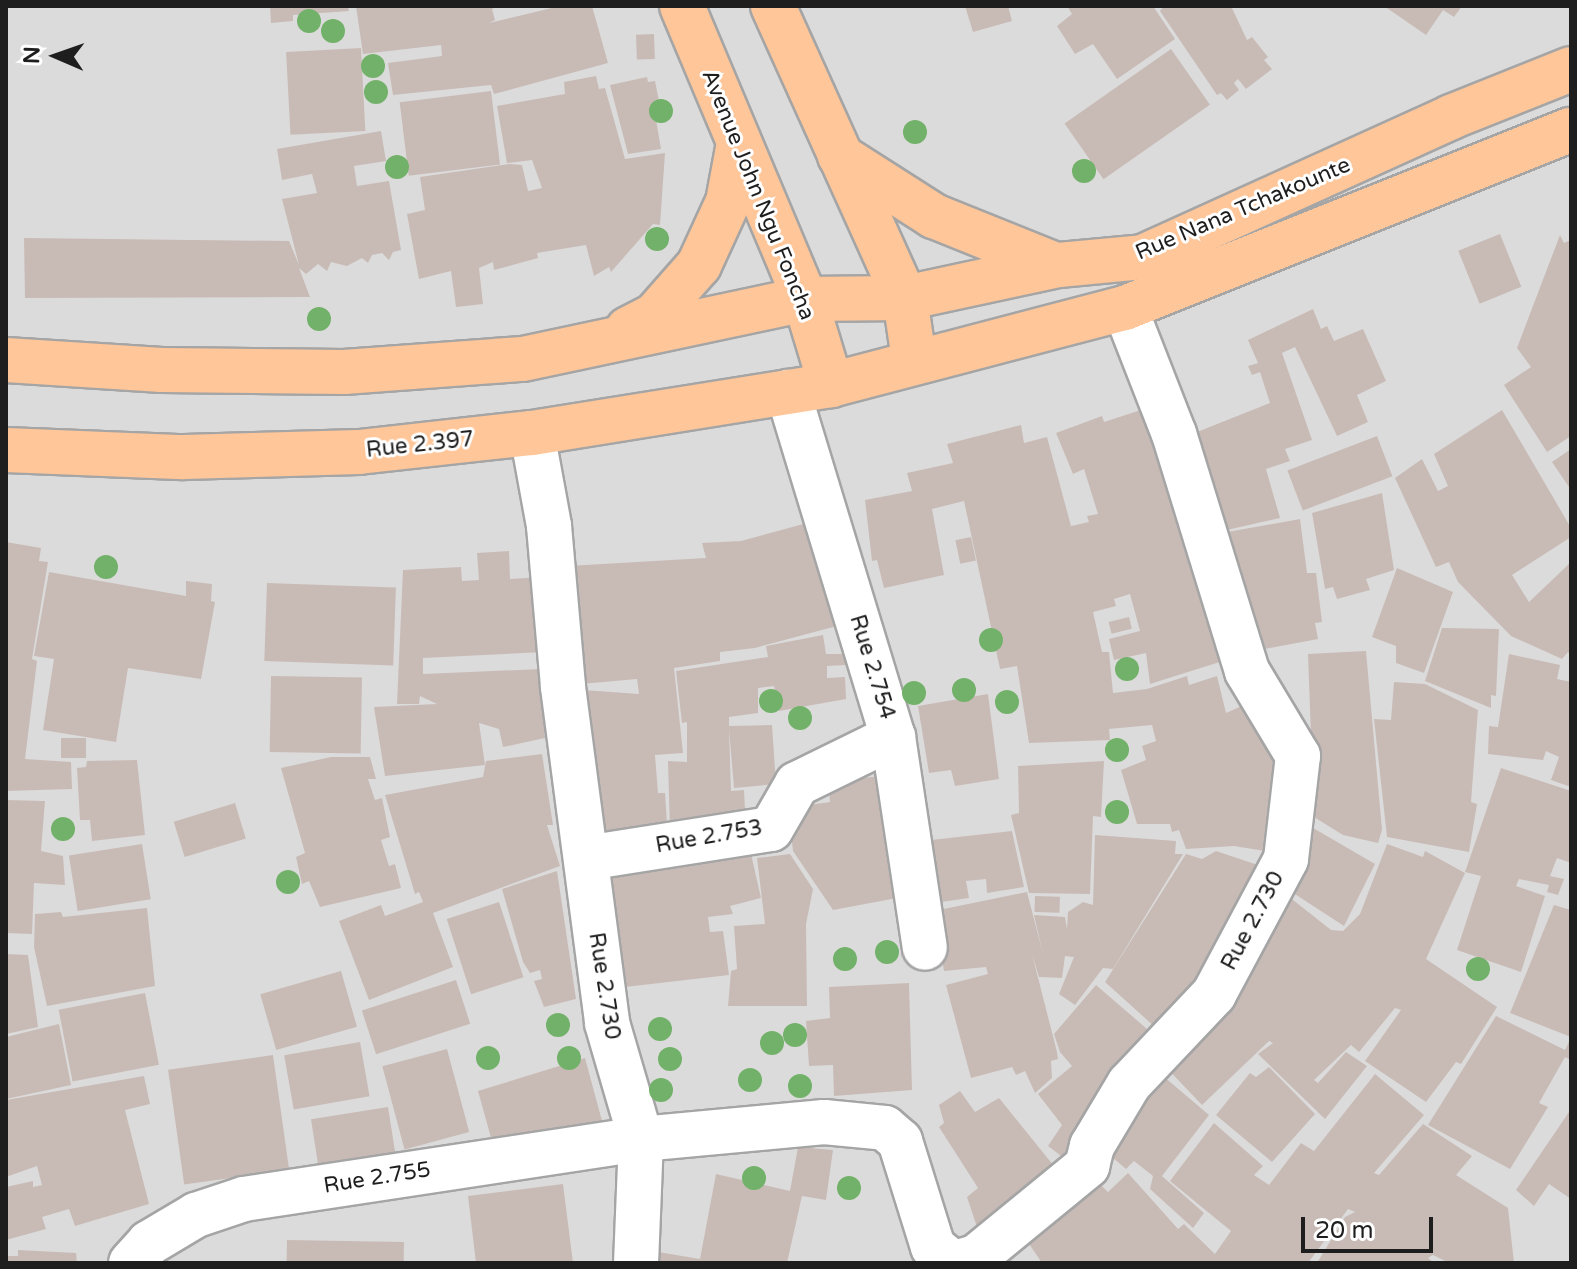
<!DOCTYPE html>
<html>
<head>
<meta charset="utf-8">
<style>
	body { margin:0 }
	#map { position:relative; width:1577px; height:1269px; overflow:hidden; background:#f0eae3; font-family:"Varela Round",sans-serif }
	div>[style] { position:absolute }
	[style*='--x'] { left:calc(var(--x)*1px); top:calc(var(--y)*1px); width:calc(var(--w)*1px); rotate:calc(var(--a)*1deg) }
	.residential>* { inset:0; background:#dcdbdb; transform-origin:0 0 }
	.building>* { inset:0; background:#c8bbb6; transform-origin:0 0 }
	.roads { filter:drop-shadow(2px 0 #a5a5a5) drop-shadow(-2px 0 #a5a5a5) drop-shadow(0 2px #a5a5a5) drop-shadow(0 -2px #a5a5a5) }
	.minor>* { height:44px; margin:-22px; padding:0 22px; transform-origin:22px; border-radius:22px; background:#fff }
	.major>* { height:44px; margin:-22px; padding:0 22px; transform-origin:22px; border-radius:22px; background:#ffc699 }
	.trees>* { width:24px; height:24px; margin:-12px; border-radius:50%; background:#72b169 }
	span { translate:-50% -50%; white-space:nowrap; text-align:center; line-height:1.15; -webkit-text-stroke:6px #fff; paint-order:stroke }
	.street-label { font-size:22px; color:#1e1e1e }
	.frame { position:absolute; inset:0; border:8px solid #1e1e1e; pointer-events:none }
	.north { position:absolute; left:16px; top:16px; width:80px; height:80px; -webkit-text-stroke:6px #fff; paint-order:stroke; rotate:272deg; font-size:22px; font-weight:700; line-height:32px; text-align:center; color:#1e1e1e }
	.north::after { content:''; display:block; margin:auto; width:28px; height:36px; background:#1e1e1e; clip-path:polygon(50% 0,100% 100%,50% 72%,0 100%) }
	.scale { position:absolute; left:1301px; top:1217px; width:132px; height:36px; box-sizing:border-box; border:4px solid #1e1e1e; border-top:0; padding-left:10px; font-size:24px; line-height:28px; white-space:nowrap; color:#1e1e1e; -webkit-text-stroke:6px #fff; paint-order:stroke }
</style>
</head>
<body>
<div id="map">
	<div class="residential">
		<i style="left:6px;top:6px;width:1565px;height:1257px"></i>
	</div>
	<div class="building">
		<i style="clip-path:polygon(270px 6px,348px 6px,349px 11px,293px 15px,293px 21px,271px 23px)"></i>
		<i style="clip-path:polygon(356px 6px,499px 6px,492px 9px,495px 20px,489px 23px,560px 6px,592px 6px,608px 63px,494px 94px,491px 85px,393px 95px,388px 63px,442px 56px,441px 45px,363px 54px)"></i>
		<i style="clip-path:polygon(965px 6px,1008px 6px,1012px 21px,973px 32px)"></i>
		<i style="clip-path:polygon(1067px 6px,1153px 6px,1175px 39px,1117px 79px,1093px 44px,1075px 54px,1057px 26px,1072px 14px)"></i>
		<i style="clip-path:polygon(1164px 6px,1231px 6px,1247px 40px,1252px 37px,1268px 57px,1264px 60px,1272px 69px,1246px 89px,1238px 79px,1234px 83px,1239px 90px,1227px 100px,1221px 93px,1217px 95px,1160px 11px)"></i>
		<i style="clip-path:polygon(1384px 6px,1462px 6px,1454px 17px,1443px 10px,1426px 35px)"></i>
		<i style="left:654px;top:34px;width:25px;height:18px;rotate:88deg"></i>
		<i style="left:361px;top:48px;width:83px;height:75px;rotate:87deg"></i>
		<i style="left:1171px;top:49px;width:68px;height:130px;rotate:55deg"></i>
		<i style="clip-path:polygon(596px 76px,599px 89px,605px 88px,625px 159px,665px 153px,660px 225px,653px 224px,611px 272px,609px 267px,594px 276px,586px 245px,537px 253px,538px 258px,494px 270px,493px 262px,479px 268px,483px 304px,456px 307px,451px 271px,419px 279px,407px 214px,425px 210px,420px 177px,509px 164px,522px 165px,528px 191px,542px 188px,532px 160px,507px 163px,497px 106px,565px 94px,564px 82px)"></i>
		<i style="clip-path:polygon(647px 77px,648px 82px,655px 81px,659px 101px,653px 102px,661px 149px,628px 154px,610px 85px)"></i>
		<i style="left:491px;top:91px;width:74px;height:92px;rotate:83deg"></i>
		<i style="clip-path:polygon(381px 131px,386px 161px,354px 166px,357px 186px,389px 181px,401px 250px,393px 252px,389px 260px,382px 253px,372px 255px,368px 263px,362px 258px,347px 266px,331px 262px,327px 271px,318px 264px,306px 274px,299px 268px,310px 297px,25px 298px,24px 238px,289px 241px,299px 265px,282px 199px,317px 193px,312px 174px,282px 180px,277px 149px)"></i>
		<i style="left:1500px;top:234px;width:57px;height:45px;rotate:68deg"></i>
		<i style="clip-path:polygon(1560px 235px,1564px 243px,1571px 240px,1571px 436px,1547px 452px,1504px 385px,1531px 367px,1517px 348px)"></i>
		<i style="clip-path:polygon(1313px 309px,1321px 329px,1327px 326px,1334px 341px,1363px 329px,1386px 381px,1357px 395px,1368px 422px,1337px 436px,1295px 347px,1282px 353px,1312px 440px,1285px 449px,1290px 461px,1266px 469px,1280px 518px,1218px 532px,1187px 436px,1270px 403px,1260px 372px,1252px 375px,1248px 366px,1258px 363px,1248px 340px)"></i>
		<i style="clip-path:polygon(1147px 408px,1226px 660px,1150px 684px,1146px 653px,1114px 660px,1109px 639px,1140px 631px,1130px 594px,1114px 599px,1116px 606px,1093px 612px,1102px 652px,1109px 652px,1113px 693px,1147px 689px,1187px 676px,1189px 685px,1217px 676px,1226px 713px,1244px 705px,1292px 790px,1270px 802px,1278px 803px,1276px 853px,1234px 846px,1186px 849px,1179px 830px,1172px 832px,1170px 824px,1137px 824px,1121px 770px,1146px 760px,1142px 746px,1156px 741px,1152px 725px,1109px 729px,1110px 740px,1029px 743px,1017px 666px,1000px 669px,964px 501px,932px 509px,944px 575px,884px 588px,877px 560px,872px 561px,865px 500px,912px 491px,907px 473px,953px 463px,947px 444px,1021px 425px,1024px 443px,1047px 437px,1071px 526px,1089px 522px,1087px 516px,1098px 514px,1084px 469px,1073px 474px,1056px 433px,1102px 416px,1104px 422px)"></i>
		<i style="clip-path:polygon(1502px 410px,1571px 528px,1571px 537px,1512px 575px,1529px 602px,1571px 562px,1571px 656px,1568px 652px,1562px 659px,1511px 636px,1458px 582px,1449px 562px,1436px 567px,1395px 478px,1422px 459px,1438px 491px,1448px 486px,1434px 454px)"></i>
		<i style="left:1377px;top:436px;width:43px;height:96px;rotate:69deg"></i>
		<i style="clip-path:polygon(1571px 449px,1571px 490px,1552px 462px)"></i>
		<i style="clip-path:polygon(1382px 493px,1394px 570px,1366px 579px,1370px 590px,1337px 599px,1333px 587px,1325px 589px,1312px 513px)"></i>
		<i style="clip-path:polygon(1300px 519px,1307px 573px,1316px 573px,1322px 622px,1315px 623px,1318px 639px,1248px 652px,1222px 533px)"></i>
		<i style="clip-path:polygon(807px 523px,852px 622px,755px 648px,720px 652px,720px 661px,674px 668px,683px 753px,655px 755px,658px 793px,665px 793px,668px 839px,595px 846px,583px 690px,639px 694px,637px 679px,581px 684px,568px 566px,706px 558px,702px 543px,741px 541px)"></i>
		<i style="left:971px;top:537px;width:24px;height:16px;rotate:78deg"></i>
		<i style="clip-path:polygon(6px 542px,41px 548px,39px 561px,48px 562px,32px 659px,37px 661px,25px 759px,71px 762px,72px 789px,6px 791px)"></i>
		<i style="clip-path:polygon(509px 551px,510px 579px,542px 577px,544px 652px,423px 658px,423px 674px,541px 669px,545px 738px,503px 747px,499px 729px,479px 723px,485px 765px,385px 776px,374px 707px,437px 704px,420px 696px,419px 704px,397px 704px,403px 570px,461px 567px,462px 581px,479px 580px,477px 553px)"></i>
		<i style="clip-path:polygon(1397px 568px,1453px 592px,1424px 673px,1396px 663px,1396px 646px,1372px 637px)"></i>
		<i style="clip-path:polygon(49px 572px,186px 596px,186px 581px,212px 584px,211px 601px,215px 602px,201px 679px,128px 668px,116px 742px,43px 730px,54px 659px,34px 656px)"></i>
		<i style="left:267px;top:583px;width:129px;height:78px;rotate:2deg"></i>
		<i style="left:1129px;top:617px;width:12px;height:21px;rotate:76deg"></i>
		<i style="clip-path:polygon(1442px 628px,1499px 629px,1496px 696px,1491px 695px,1491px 708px,1425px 681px)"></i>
		<i style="clip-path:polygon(823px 635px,826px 654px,845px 654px,846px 665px,827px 666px,827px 678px,845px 677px,846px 699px,779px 711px,774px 686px,758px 688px,758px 713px,729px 717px,729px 726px,772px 725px,776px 784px,734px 788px,729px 729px,731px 791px,744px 790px,746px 829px,670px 831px,668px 761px,687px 762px,687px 722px,682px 723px,676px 671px,768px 657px,766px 646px)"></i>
		<i style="clip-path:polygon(1366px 651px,1382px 830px,1378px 843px,1343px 835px,1314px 817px,1308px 654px)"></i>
		<i style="clip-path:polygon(1509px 654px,1560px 665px,1557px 679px,1571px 682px,1571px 787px,1551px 780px,1559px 757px,1546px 751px,1543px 760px,1488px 754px,1489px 726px,1498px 727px)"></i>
		<i style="left:271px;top:676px;width:91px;height:76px;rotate:1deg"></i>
		<i style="clip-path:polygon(1394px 682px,1425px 684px,1478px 710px,1471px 802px,1477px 804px,1469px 852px,1387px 837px,1374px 719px,1391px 720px)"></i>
		<i style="clip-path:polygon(988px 694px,999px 779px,955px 786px,951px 770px,929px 773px,918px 706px)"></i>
		<i style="left:61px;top:738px;width:25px;height:20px"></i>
		<i style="clip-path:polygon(542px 754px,553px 825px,547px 825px,560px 866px,433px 913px,453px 967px,369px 1000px,339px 921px,381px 905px,385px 916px,423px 902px,419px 892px,415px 894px,385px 795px,483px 777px,486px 761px)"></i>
		<i style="clip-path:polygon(331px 757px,370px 757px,376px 779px,368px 779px,375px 800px,382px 798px,390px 837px,381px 840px,389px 866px,395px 864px,401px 888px,320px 907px,309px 881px,302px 884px,296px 857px,305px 853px,281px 768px)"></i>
		<i style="clip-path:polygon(137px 760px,145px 835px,92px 841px,90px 820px,80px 820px,77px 768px,86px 767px,87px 761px)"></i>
		<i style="clip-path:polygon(1104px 761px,1101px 817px,1093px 816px,1090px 894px,1029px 893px,1011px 815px,1019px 813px,1018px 766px)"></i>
		<i style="clip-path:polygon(1501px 768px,1571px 791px,1571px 863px,1557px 858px,1550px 876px,1564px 879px,1558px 895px,1547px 892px,1549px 885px,1519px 879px,1516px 886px,1545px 896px,1521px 972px,1457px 950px,1481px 876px,1465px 872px)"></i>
		<i style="clip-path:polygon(894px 775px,913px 895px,833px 910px,793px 851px,788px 808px,830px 802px,828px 781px)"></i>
		<i style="clip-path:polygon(6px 800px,45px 801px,41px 851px,63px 856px,65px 885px,34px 883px,32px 934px,6px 933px)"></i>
		<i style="left:235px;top:803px;width:37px;height:64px;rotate:73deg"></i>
		<i style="clip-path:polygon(1308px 825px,1375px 864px,1344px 926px,1281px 885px)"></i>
		<i style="clip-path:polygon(1012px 831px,1024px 887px,987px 893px,986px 879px,966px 881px,969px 898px,934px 903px,922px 841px)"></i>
		<i style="clip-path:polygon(1095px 835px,1176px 841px,1175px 854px,1183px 854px,1113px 969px,1103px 968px,1075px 1005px,1059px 994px,1074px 957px,1065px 956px,1062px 978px,1039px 977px,1032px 954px,1057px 1052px,1058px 1059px,1051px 1061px,1052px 1078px,1035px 1093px,1025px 1071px,1016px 1075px,1012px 1067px,971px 1078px,946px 985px,988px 974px,986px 967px,944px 971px,934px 911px,1027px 892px,1043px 954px,1034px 915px,1065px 917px,1067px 929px,1068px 912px,1083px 902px,1093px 905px)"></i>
		<i style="left:142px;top:844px;width:56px;height:74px;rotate:81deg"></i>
		<i style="clip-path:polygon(1387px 844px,1423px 857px,1425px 851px,1465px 873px,1426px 959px,1497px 1007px,1461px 1064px,1456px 1062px,1426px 1102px,1365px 1061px,1401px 1010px,1395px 1008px,1359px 1052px,1351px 1045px,1314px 1080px,1318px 1083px,1346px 1052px,1367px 1066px,1325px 1119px,1258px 1054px,1273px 1043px,1269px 1041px,1202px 1105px,1161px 1062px,1283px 892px,1331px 930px,1343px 931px,1360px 914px)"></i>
		<i style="clip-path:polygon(749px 845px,761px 898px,730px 906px,733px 914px,708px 917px,710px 932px,723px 931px,729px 975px,625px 987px,616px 929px,591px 867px)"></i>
		<i style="clip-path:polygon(1216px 851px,1276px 871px,1166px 1037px,1105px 982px,1186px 854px,1202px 859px)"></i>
		<i style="clip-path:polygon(790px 854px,813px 889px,806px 924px,807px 1006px,728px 1006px,731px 971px,737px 969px,734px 926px,765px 924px,757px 858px)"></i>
		<i style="clip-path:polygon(557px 871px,576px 999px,544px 1007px,534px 981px,542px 979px,540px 970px,530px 973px,523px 962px,502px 889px)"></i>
		<i style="left:1035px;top:896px;width:25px;height:16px;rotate:2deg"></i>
		<i style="left:499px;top:902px;width:79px;height:55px;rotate:72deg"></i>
		<i style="clip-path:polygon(1554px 905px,1571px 910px,1571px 1037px,1510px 1013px)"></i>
		<i style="clip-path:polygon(147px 908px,155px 986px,47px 1006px,34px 947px,35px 914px,61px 912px,63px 917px)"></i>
		<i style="clip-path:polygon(6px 954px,28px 955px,38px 1027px,6px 1034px)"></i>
		<i style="left:341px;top:971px;width:58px;height:84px;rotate:74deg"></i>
		<i style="left:456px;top:980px;width:46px;height:99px;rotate:72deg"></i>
		<i style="clip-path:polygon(909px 983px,912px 1090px,834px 1096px,833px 1065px,809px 1066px,806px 1021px,830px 1018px,829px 987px)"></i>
		<i style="clip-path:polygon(1096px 985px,1147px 1029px,1099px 1087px,1113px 1098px,1072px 1164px,1048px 1146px,1062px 1125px,1038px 1094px,1072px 1066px,1060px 1052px,1054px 1034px)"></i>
		<i style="left:145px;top:993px;width:73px;height:88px;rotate:79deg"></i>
		<i style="clip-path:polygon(1496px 1016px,1565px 1050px,1571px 1038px,1571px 1060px,1565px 1057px,1539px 1103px,1548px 1107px,1510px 1169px,1428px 1125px)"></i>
		<i style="clip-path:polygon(59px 1024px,71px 1085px,6px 1099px,6px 1037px)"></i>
		<i style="left:360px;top:1042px;width:55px;height:77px;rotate:80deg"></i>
		<i style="left:447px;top:1049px;width:86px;height:67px;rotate:75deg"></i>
		<i style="left:273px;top:1055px;width:116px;height:106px;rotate:82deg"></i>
		<i style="clip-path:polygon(585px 1058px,605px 1132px,495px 1152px,478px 1091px)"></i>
		<i style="clip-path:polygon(1269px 1067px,1315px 1114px,1272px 1162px,1216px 1115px,1250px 1073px,1256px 1077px)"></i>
		<i style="clip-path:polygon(1156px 1070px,1209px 1115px,1162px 1176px,1204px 1213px,1193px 1228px,1150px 1189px,1153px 1176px,1134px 1161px,1126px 1169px,1098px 1145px)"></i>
		<i style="clip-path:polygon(1375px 1074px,1424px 1115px,1374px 1173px,1379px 1175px,1423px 1124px,1472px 1156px,1456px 1175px,1508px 1208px,1514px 1263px,1449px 1263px,1433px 1255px,1428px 1258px,1434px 1263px,1317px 1263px,1345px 1217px,1355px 1212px,1348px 1209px,1308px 1263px,1042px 1263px,1019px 1229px,1096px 1180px,1108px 1192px,1128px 1173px,1178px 1229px,1184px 1224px,1215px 1254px,1231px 1231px,1170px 1181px,1214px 1123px,1263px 1166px,1254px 1175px,1269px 1185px,1301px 1143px,1314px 1151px)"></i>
		<i style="clip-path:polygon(144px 1076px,150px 1104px,125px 1110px,149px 1204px,75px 1226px,69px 1209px,42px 1217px,46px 1229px,6px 1240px,6px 1187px,33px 1181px,33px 1187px,42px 1185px,37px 1166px,6px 1177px,6px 1100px)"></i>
		<i style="clip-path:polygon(960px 1091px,975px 1112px,999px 1098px,1062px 1176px,978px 1230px,967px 1197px,978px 1188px,939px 1127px,944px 1123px,939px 1105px)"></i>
		<i style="left:388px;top:1107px;width:50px;height:78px;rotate:81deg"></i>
		<i style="clip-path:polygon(1571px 1109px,1571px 1199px,1549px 1184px,1534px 1206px,1516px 1190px)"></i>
		<i style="clip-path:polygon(798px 1147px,833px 1150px,826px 1200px,802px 1196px,787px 1263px,657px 1263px,658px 1252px,700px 1259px,716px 1174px,790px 1191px)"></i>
		<i style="clip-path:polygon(563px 1184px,573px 1263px,476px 1263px,468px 1196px)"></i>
		<i style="left:287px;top:1240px;width:117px;height:23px;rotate:1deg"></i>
		<i style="clip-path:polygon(18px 1250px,76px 1253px,77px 1263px,6px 1263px,6px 1256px,18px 1256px)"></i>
	</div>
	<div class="roads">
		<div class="minor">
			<i style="--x:788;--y:392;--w:361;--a:73.1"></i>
			<i style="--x:893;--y:737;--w:213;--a:81.4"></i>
			<i style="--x:532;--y:433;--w:95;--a:79.6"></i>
			<i style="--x:549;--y:526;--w:162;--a:85"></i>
			<i style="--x:563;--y:687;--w:339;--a:82.5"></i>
			<i style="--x:607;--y:1023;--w:121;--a:73.7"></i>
			<i style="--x:641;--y:1139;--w:184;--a:-5.3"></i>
			<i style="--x:824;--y:1122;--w:61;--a:5.6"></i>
			<i style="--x:885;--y:1128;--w:20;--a:41"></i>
			<i style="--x:900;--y:1141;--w:111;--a:72.7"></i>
			<i style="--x:933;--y:1247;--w:26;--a:39"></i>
			<i style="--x:586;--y:858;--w:187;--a:-8.9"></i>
			<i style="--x:771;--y:829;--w:52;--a:-60"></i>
			<i style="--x:797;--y:784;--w:107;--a:-26.1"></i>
			<i style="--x:131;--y:1263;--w:27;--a:-48"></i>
			<i style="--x:149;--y:1243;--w:55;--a:-30.8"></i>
			<i style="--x:196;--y:1215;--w:51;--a:-18.4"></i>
			<i style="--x:244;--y:1199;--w:402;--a:-8.6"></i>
			<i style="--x:641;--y:1139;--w:124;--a:92.3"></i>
			<i style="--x:955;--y:1263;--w:22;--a:-16"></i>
			<i style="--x:976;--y:1257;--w:144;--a:-39.3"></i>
			<i style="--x:1087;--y:1166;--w:21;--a:-76"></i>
			<i style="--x:1092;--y:1146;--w:72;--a:-59.2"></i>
			<i style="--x:1129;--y:1084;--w:124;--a:-46.6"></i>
			<i style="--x:1214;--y:994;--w:153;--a:-61.9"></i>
			<i style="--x:1286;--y:859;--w:104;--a:-83.4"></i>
			<i style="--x:1298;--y:756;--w:99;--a:-121"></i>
			<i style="--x:1247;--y:671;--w:248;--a:-107.1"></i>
			<i style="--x:1174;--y:434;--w:135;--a:-111.3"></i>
		</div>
		<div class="major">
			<i style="--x:682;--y:6;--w:318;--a:67.2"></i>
			<i style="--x:805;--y:299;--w:90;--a:73.2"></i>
			<i style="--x:773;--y:6;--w:320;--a:65.7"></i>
			<i style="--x:905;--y:298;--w:63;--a:81.7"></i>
			<i style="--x:840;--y:156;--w:112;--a:32.6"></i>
			<i style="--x:934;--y:216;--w:131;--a:21.9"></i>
			<i style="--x:628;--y:329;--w:30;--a:-27"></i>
			<i style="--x:655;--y:315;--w:67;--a:-48.7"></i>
			<i style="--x:699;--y:265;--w:69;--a:-65.3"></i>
			<i style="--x:728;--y:202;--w:55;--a:-79.5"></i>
			<i style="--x:6;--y:360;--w:156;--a:3.7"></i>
			<i style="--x:162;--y:370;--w:182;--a:0.6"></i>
			<i style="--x:344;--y:372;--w:179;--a:-4.2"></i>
			<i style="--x:523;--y:359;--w:288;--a:-12"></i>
			<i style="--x:805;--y:299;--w:100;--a:-0.6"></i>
			<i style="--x:905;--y:298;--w:157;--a:-12.1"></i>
			<i style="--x:1059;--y:265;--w:84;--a:-5.4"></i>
			<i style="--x:1143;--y:257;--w:338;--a:-24.4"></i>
			<i style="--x:1451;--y:117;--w:129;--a:-21.8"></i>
			<i style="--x:6;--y:450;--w:178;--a:2.3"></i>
			<i style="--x:184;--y:457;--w:175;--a:-1.6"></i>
			<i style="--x:359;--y:452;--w:174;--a:-6.3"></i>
			<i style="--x:532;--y:433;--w:303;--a:-9.1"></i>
			<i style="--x:831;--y:385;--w:304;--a:-14.7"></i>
			<i style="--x:1125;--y:308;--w:480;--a:-21.8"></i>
		</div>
	</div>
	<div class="trees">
		<i style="left:309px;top:21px"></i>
		<i style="left:333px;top:31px"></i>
		<i style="left:373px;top:66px"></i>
		<i style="left:376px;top:92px"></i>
		<i style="left:661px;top:111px"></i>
		<i style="left:915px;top:132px"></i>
		<i style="left:397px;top:167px"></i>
		<i style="left:1084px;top:171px"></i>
		<i style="left:657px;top:239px"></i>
		<i style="left:319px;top:319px"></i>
		<i style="left:106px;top:567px"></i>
		<i style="left:991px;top:640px"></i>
		<i style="left:1127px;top:669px"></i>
		<i style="left:964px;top:690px"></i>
		<i style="left:914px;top:693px"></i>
		<i style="left:771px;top:701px"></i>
		<i style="left:1007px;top:702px"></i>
		<i style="left:800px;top:718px"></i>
		<i style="left:1117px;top:750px"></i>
		<i style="left:1117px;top:812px"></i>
		<i style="left:63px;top:829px"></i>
		<i style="left:288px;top:882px"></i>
		<i style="left:887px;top:952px"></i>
		<i style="left:845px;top:959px"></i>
		<i style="left:1478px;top:969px"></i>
		<i style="left:558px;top:1025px"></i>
		<i style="left:660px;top:1029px"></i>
		<i style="left:795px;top:1035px"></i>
		<i style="left:772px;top:1043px"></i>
		<i style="left:488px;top:1058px"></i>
		<i style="left:569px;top:1058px"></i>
		<i style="left:670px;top:1059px"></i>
		<i style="left:750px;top:1080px"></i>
		<i style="left:800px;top:1086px"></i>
		<i style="left:661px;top:1090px"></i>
		<i style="left:754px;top:1178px"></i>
		<i style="left:849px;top:1188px"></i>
	</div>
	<div class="street-label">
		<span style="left:758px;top:195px;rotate:68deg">Avenue John Ngu Foncha</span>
		<span style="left:1243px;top:209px;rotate:-23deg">Rue Nana Tchakounte</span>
		<span style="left:420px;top:445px;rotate:-6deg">Rue 2.397</span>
		<span style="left:872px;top:667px;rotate:73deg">Rue 2.754</span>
		<span style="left:709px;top:837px;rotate:-10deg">Rue 2.753</span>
		<span style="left:1253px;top:921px;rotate:-62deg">Rue 2.730</span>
		<span style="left:604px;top:986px;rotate:81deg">Rue 2.730</span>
		<span style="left:377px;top:1178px;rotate:-9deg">Rue 2.755</span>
	</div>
	<div class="frame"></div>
	<div class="north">N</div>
	<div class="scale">20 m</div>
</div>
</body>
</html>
